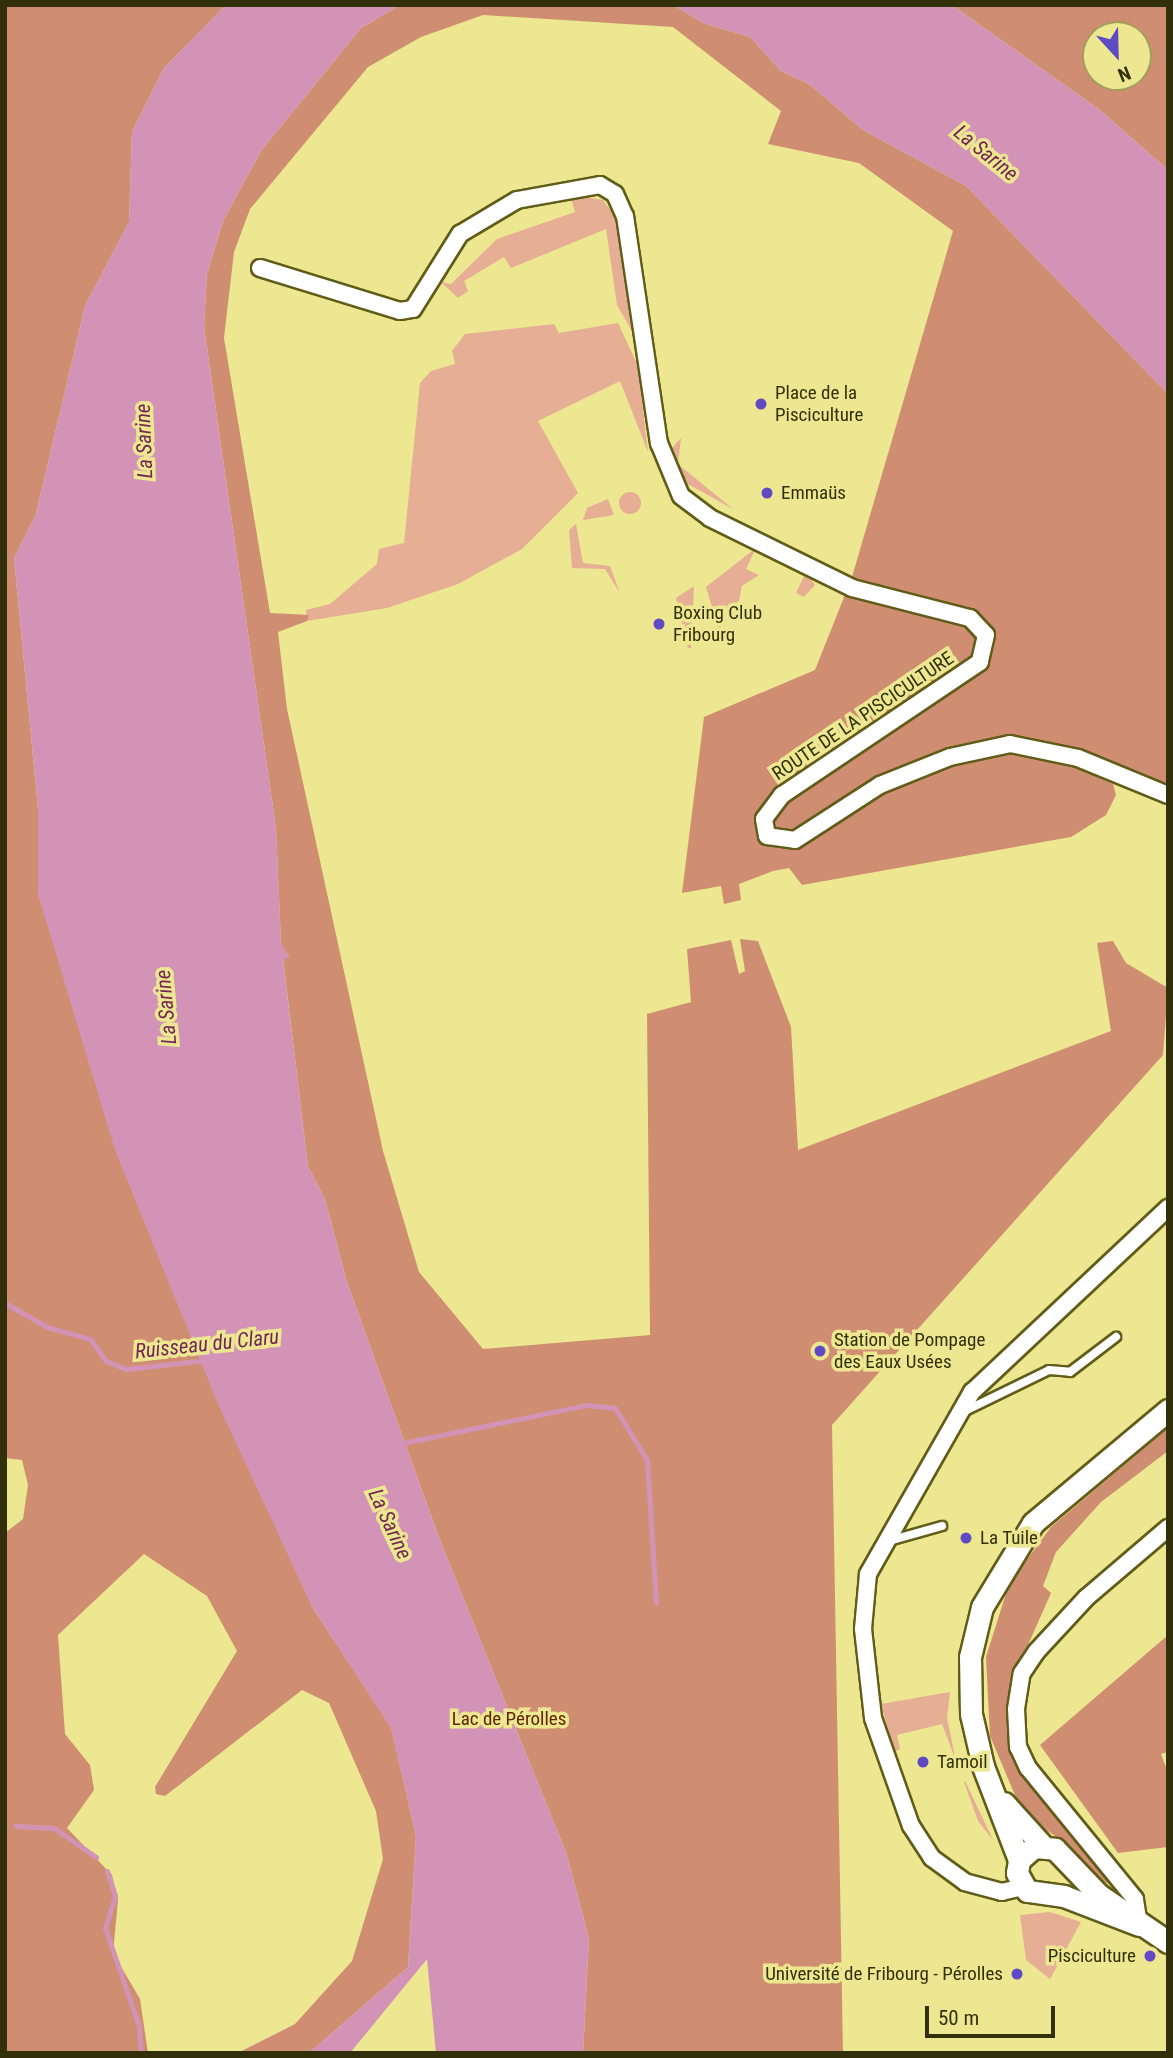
<!DOCTYPE html>
<html>
<head>
<meta charset="utf-8">
<style>
	body { margin:0 }
	#map { position:relative; width:1173px; height:2058px; overflow:hidden; background:#ece790; font-family:"Roboto Condensed",sans-serif }
	div>[style] { position:absolute }
	[style*='--x'] { left:calc(var(--x)*1px); top:calc(var(--y)*1px); width:calc(var(--w)*1px); rotate:calc(var(--a)*1deg) }
	.green>* { inset:0; background:#e6ae94 }
	.round { border-radius:50% }
	.forest>* { inset:0; background:#cf8e71 }
	.water>* { inset:0; background:#d393b6 }
	.stream>* { height:5px; margin:-2.5px; padding:0 2.5px; transform-origin:2.5px; border-radius:2.5px; background:#d393b6 }
	.roads { filter:drop-shadow(2px 0 #615c18) drop-shadow(-2px 0 #615c18) drop-shadow(0 2px #615c18) drop-shadow(0 -2px #615c18) }
	.service>* { height:8px; margin:-4px; padding:0 4px; transform-origin:4px; border-radius:4px; background:#fff }
	.minor>* { height:16px; margin:-8px; padding:0 8px; transform-origin:8px; border-radius:8px; background:#fff }
	.secondary>* { height:21px; margin:-10.5px; padding:0 10.5px; transform-origin:10.5px; border-radius:10.5px; background:#fff }
	.dots>* { width:19px; height:19px; translate:-50% -50%; box-sizing:border-box; border:4px solid #ece790; border-radius:50% }
	span { translate:-50% -50%; white-space:nowrap; text-align:center; line-height:1.15; -webkit-text-stroke:7px #ece790; paint-order:stroke }
	.poi-label { font-size:19px; color:#32300b }
	.left { translate:0 -50%; text-align:left }
	.right { translate:-100% -50%; text-align:right }
	.street-label { font-size:19px; color:#32300b }
	.park-label { font-size:19px; color:#5f2402 }
	.water-label { font-size:21px; color:#712655; font-style:italic }
	.frame { position:absolute; inset:0; border:7px solid #32300b; pointer-events:none }
	.north { position:absolute; left:1082px; top:21px; width:70px; height:70px; box-sizing:border-box; background:#ece790; border:2px solid #a29e5b; border-radius:50%; rotate:158deg; font-size:19px; font-weight:700; line-height:28px; text-align:center; color:#32300b }
	.north::after { content:''; display:block; margin:auto; width:24px; height:32px; background:#5f4ac3; clip-path:polygon(50% 0,100% 100%,50% 72%,0 100%) }
	.scale { position:absolute; left:925px; top:2006px; width:130px; height:32px; box-sizing:border-box; border:4px solid #32300b; border-top:0; padding-left:9px; font-size:21px; line-height:24px; white-space:nowrap; color:#32300b; -webkit-text-stroke:5px #ece790; paint-order:stroke }
</style>
</head>
<body>
<div id="map">
	<div class="green">
		<i style="clip-path:polygon(581px 196px,603px 200px,615px 216px,633px 333px,617px 305px,606px 229px,511px 268px,504px 257px,464px 281px,468px 291px,458px 298px,441px 282px,451px 284px,497px 239px,575px 212px,571px 198px)"></i>
		<i style="clip-path:polygon(618px 323px,638px 366px,648px 452px,620px 381px,538px 421px,578px 493px,522px 549px,458px 584px,387px 608px,307px 621px,306px 610px,330px 604px,377px 564px,379px 549px,404px 543px,420px 383px,431px 371px,455px 364px,452px 351px,465px 334px,554px 324px,559px 333px)"></i>
		<i style="clip-path:polygon(681px 438px,678px 464px,733px 509px,686px 483px,673px 460px,672px 448px)"></i>
		<i class="round" style="left:619px;top:492px;width:22px;height:22px"></i>
		<i style="clip-path:polygon(608px 499px,614px 515px,583px 520px,587px 508px)"></i>
		<i style="clip-path:polygon(576px 524px,583px 563px,610px 566px,620px 593px,605px 569px,572px 568px,569px 530px)"></i>
		<i style="clip-path:polygon(756px 548px,746px 569px,759px 575px,742px 586px,737px 610px,723px 609px,720px 633px,706px 587px)"></i>
		<i style="clip-path:polygon(806px 572px,815px 585px,804px 597px,796px 593px)"></i>
		<i style="clip-path:polygon(694px 586px,691px 648px,688px 648px,676px 598px)"></i>
		<i style="clip-path:polygon(950px 1692px,947px 1718px,956px 1761px,942px 1724px,897px 1735px,900px 1749px,894px 1752px,881px 1704px)"></i>
		<i style="clip-path:polygon(964px 1782px,965px 1781px,993px 1840px,978px 1821px)"></i>
		<i style="clip-path:polygon(1050px 1912px,1081px 1922px,1050px 1979px,1026px 1960px,1020px 1915px)"></i>
	</div>
	<div class="forest">
		<i style="clip-path:polygon(5px 5px,226px 5px,164px 68px,132px 132px,129px 222px,85px 306px,36px 514px,14px 558px,38px 809px,38px 894px,312px 1607px,391px 1727px,416px 1836px,408px 1967px,309px 2053px,238px 2053px,295px 2024px,352px 1961px,383px 1859px,376px 1811px,329px 1703px,302px 1690px,165px 1796px,156px 1794px,155px 1787px,237px 1651px,207px 1596px,144px 1554px,58px 1635px,65px 1734px,90px 1765px,94px 1790px,67px 1828px,112px 1875px,118px 1900px,113px 1953px,140px 1999px,148px 2053px,5px 2053px,5px 1533px,23px 1519px,28px 1485px,22px 1460px,5px 1458px)"></i>
		<i style="clip-path:polygon(400px 5px,673px 5px,703px 23px,750px 37px,781px 71px,809px 84px,863px 130px,966px 186px,1168px 394px,1168px 785px,1105px 762px,1099px 778px,1113px 784px,1116px 795px,1106px 815px,1071px 837px,802px 885px,789px 868px,773px 871px,739px 884px,741px 900px,724px 904px,721px 886px,682px 893px,704px 717px,815px 670px,852px 577px,953px 231px,859px 163px,768px 144px,781px 111px,673px 27px,483px 15px,421px 37px,368px 67px,250px 209px,234px 252px,224px 338px,270px 613px,309px 615px,307px 621px,278px 632px,287px 709px,383px 1151px,419px 1272px,483px 1349px,650px 1335px,647px 1014px,691px 1002px,687px 949px,731px 940px,739px 974px,745px 971px,740px 939px,758px 941px,791px 1027px,798px 1150px,1111px 1031px,1097px 943px,1113px 941px,1126px 963px,1168px 988px,1163px 1055px,832px 1425px,843px 2053px,583px 2053px,589px 1939px,567px 1855px,438px 1535px,346px 1279px,325px 1199px,308px 1166px,283px 959px,289px 957px,281px 944px,276px 828px,204px 327px,207px 274px,223px 221px,261px 151px,361px 28px)"></i>
		<i style="clip-path:polygon(evenodd,952px 5px,1168px 5px,1168px 170px,1100px 110px,952px 5px,1096px 35px,1138px 35px,1138px 77px,1096px 77px,1096px 35px)"></i>
		<i style="clip-path:polygon(1168px 1428px,1168px 1451px,1101px 1502px,1056px 1552px,1043px 1586px,1051px 1593px,1016px 1672px,1012px 1748px,1121px 1890px,1101px 1880px,1098px 1885px,1061px 1840px,1023px 1814px,990px 1736px,986px 1657px,1009px 1584px,1051px 1527px)"></i>
		<i style="clip-path:polygon(1168px 1635px,1168px 1752px,1161px 1754px,1168px 1773px,1168px 1847px,1118px 1853px,1040px 1745px)"></i>
	</div>
	<div class="water">
		<i style="clip-path:polygon(226px 5px,400px 5px,361px 28px,261px 151px,223px 221px,207px 274px,204px 327px,276px 828px,281px 943px,289px 957px,283px 960px,308px 1166px,325px 1199px,346px 1279px,438px 1535px,567px 1855px,589px 1939px,583px 2053px,436px 2053px,427px 1959px,350px 2053px,309px 2053px,408px 1967px,416px 1836px,391px 1728px,312px 1607px,218px 1404px,115px 1150px,38px 894px,38px 809px,14px 558px,36px 514px,85px 306px,129px 222px,132px 132px,164px 68px)"></i>
		<i style="clip-path:polygon(673px 5px,952px 5px,1100px 110px,1168px 170px,1168px 394px,966px 186px,863px 130px,809px 84px,781px 71px,750px 37px,703px 23px)"></i>
	</div>
	<div class="stream">
		<i style="--x:5;--y:1303;--w:48;--a:29.7"></i>
		<i style="--x:47;--y:1327;--w:45;--a:15.6"></i>
		<i style="--x:90;--y:1339;--w:27;--a:54"></i>
		<i style="--x:106;--y:1361;--w:22;--a:22"></i>
		<i style="--x:126;--y:1369;--w:82;--a:-6.3"></i>
		<i style="--x:398;--y:1444;--w:193;--a:-11.7"></i>
		<i style="--x:587;--y:1405;--w:28;--a:6"></i>
		<i style="--x:615;--y:1408;--w:61;--a:58.4"></i>
		<i style="--x:647;--y:1460;--w:143;--a:86.4"></i>
		<i style="--x:16;--y:1826;--w:38;--a:3"></i>
		<i style="--x:54;--y:1828;--w:51;--a:34.6"></i>
		<i style="--x:107;--y:1871;--w:26;--a:72"></i>
		<i style="--x:115;--y:1896;--w:34;--a:107"></i>
		<i style="--x:105;--y:1928;--w:104;--a:70.9"></i>
		<i style="--x:139;--y:2026;--w:27;--a:86"></i>
	</div>
	<div class="roads">
		<div class="service">
			<i style="--x:965;--y:1411;--w:93;--a:-26"></i>
			<i style="--x:1049;--y:1370;--w:21;--a:5"></i>
			<i style="--x:1070;--y:1372;--w:58;--a:-37.3"></i>
			<i style="--x:892;--y:1540;--w:52;--a:-15.6"></i>
		</div>
		<div class="minor">
			<i style="--x:260;--y:268;--w:146;--a:17.1"></i>
			<i style="--x:400;--y:311;--w:13;--a:-9"></i>
			<i style="--x:413;--y:309;--w:89;--a:-57.9"></i>
			<i style="--x:460;--y:234;--w:66;--a:-30.8"></i>
			<i style="--x:517;--y:200;--w:84;--a:-10.2"></i>
			<i style="--x:600;--y:185;--w:17;--a:31"></i>
			<i style="--x:615;--y:194;--w:24;--a:66"></i>
			<i style="--x:625;--y:216;--w:230;--a:81.5"></i>
			<i style="--x:659;--y:443;--w:57;--a:67.5"></i>
			<i style="--x:681;--y:496;--w:36;--a:37"></i>
			<i style="--x:710;--y:518;--w:158;--a:26.2"></i>
			<i style="--x:852;--y:588;--w:122;--a:14.3"></i>
			<i style="--x:970;--y:618;--w:23;--a:47"></i>
			<i style="--x:986;--y:635;--w:28;--a:103"></i>
			<i style="--x:980;--y:662;--w:239;--a:146.1"></i>
			<i style="--x:782;--y:795;--w:30;--a:127"></i>
			<i style="--x:764;--y:819;--w:17;--a:80"></i>
			<i style="--x:767;--y:836;--w:28;--a:8"></i>
			<i style="--x:795;--y:840;--w:101;--a:-32.9"></i>
			<i style="--x:880;--y:785;--w:75;--a:-21.8"></i>
			<i style="--x:950;--y:757;--w:61;--a:-12.2"></i>
			<i style="--x:1010;--y:744;--w:69;--a:11.6"></i>
			<i style="--x:1078;--y:758;--w:97;--a:22.3"></i>
			<i style="--x:1023;--y:1887;--w:22;--a:167"></i>
			<i style="--x:1002;--y:1892;--w:38;--a:-165"></i>
			<i style="--x:965;--y:1882;--w:41;--a:-144"></i>
			<i style="--x:932;--y:1858;--w:38;--a:-123"></i>
			<i style="--x:911;--y:1826;--w:114;--a:-109.4"></i>
			<i style="--x:873;--y:1718;--w:90;--a:-96.4"></i>
			<i style="--x:863;--y:1629;--w:55;--a:-84.8"></i>
			<i style="--x:868;--y:1574;--w:210;--a:-60.3"></i>
			<i style="--x:972;--y:1392;--w:269;--a:-43.2"></i>
			<i style="--x:1139;--y:1925;--w:26;--a:-99"></i>
			<i style="--x:1135;--y:1899;--w:169;--a:-129.2"></i>
			<i style="--x:1028;--y:1768;--w:23;--a:-115"></i>
			<i style="--x:1018;--y:1747;--w:38;--a:-93"></i>
			<i style="--x:1016;--y:1709;--w:36;--a:-81"></i>
			<i style="--x:1022;--y:1673;--w:25;--a:-56"></i>
			<i style="--x:1036;--y:1652;--w:74;--a:-47.2"></i>
			<i style="--x:1086;--y:1598;--w:108;--a:-40.5"></i>
		</div>
		<div class="secondary">
			<i style="--x:1004;--y:1803;--w:57;--a:47.9"></i>
			<i style="--x:1019;--y:1860;--w:101;--a:-111"></i>
			<i style="--x:983;--y:1766;--w:53;--a:-103"></i>
			<i style="--x:971;--y:1714;--w:57;--a:-91"></i>
			<i style="--x:970;--y:1657;--w:51;--a:-76.5"></i>
			<i style="--x:982;--y:1607;--w:98;--a:-58.7"></i>
			<i style="--x:1033;--y:1523;--w:176;--a:-39.9"></i>
			<i style="--x:1139;--y:1925;--w:80;--a:-158.9"></i>
			<i style="--x:1064;--y:1896;--w:37;--a:-172"></i>
			<i style="--x:1027;--y:1891;--w:21;--a:-119"></i>
			<i style="--x:1017;--y:1873;--w:13;--a:-81"></i>
			<i style="--x:1019;--y:1860;--w:20;--a:-41"></i>
			<i style="--x:1034;--y:1847;--w:21;--a:5"></i>
			<i style="--x:1055;--y:1849;--w:64;--a:46.3"></i>
			<i style="--x:1099;--y:1895;--w:83;--a:34.3"></i>
		</div>
	</div>
	<div class="dots">
		<i style="left:761px;top:404px;background:#5f4ac3"></i>
		<i style="left:767px;top:493px;background:#5f4ac3"></i>
		<i style="left:659px;top:624px;background:#5f4ac3"></i>
		<i style="left:820px;top:1351px;background:#5f4ac3"></i>
		<i style="left:966px;top:1538px;background:#5f4ac3"></i>
		<i style="left:923px;top:1762px;background:#5f4ac3"></i>
		<i style="left:1150px;top:1956px;background:#5f4ac3"></i>
		<i style="left:1017px;top:1974px;background:#5f4ac3"></i>
	</div>
	<div class="poi-label">
		<span class="left" style="left:775px;top:404px">Place de la<br>Pisciculture</span>
		<span class="left" style="left:781px;top:493px">Emmaüs</span>
		<span class="left" style="left:673px;top:624px">Boxing Club<br>Fribourg</span>
		<span class="left" style="left:834px;top:1351px">Station de Pompage<br>des Eaux Usées</span>
		<span class="left" style="left:980px;top:1538px">La Tuile</span>
		<span class="left" style="left:937px;top:1762px">Tamoil</span>
		<span class="right" style="left:1136px;top:1956px">Pisciculture</span>
		<span class="right" style="left:1003px;top:1974px">Université de Fribourg - Pérolles</span>
	</div>
	<div class="street-label">
		<span style="left:863px;top:716px;rotate:-34deg">ROUTE DE LA PISCICULTURE</span>
	</div>
	<div class="park-label">
		<span style="left:509px;top:1719px">Lac de Pérolles</span>
	</div>
	<div class="water-label">
		<span style="left:986px;top:153px;rotate:39deg">La Sarine</span>
		<span style="left:144px;top:441px;rotate:-92deg">La Sarine</span>
		<span style="left:166px;top:1007px;rotate:-95deg">La Sarine</span>
		<span style="left:207px;top:1344px;rotate:-6deg">Ruisseau du Claru</span>
		<span style="left:390px;top:1524px;rotate:65deg">La Sarine</span>
	</div>
	<div class="frame"></div>
	<div class="north">N</div>
	<div class="scale">50 m</div>
</div>
</body>
</html>
